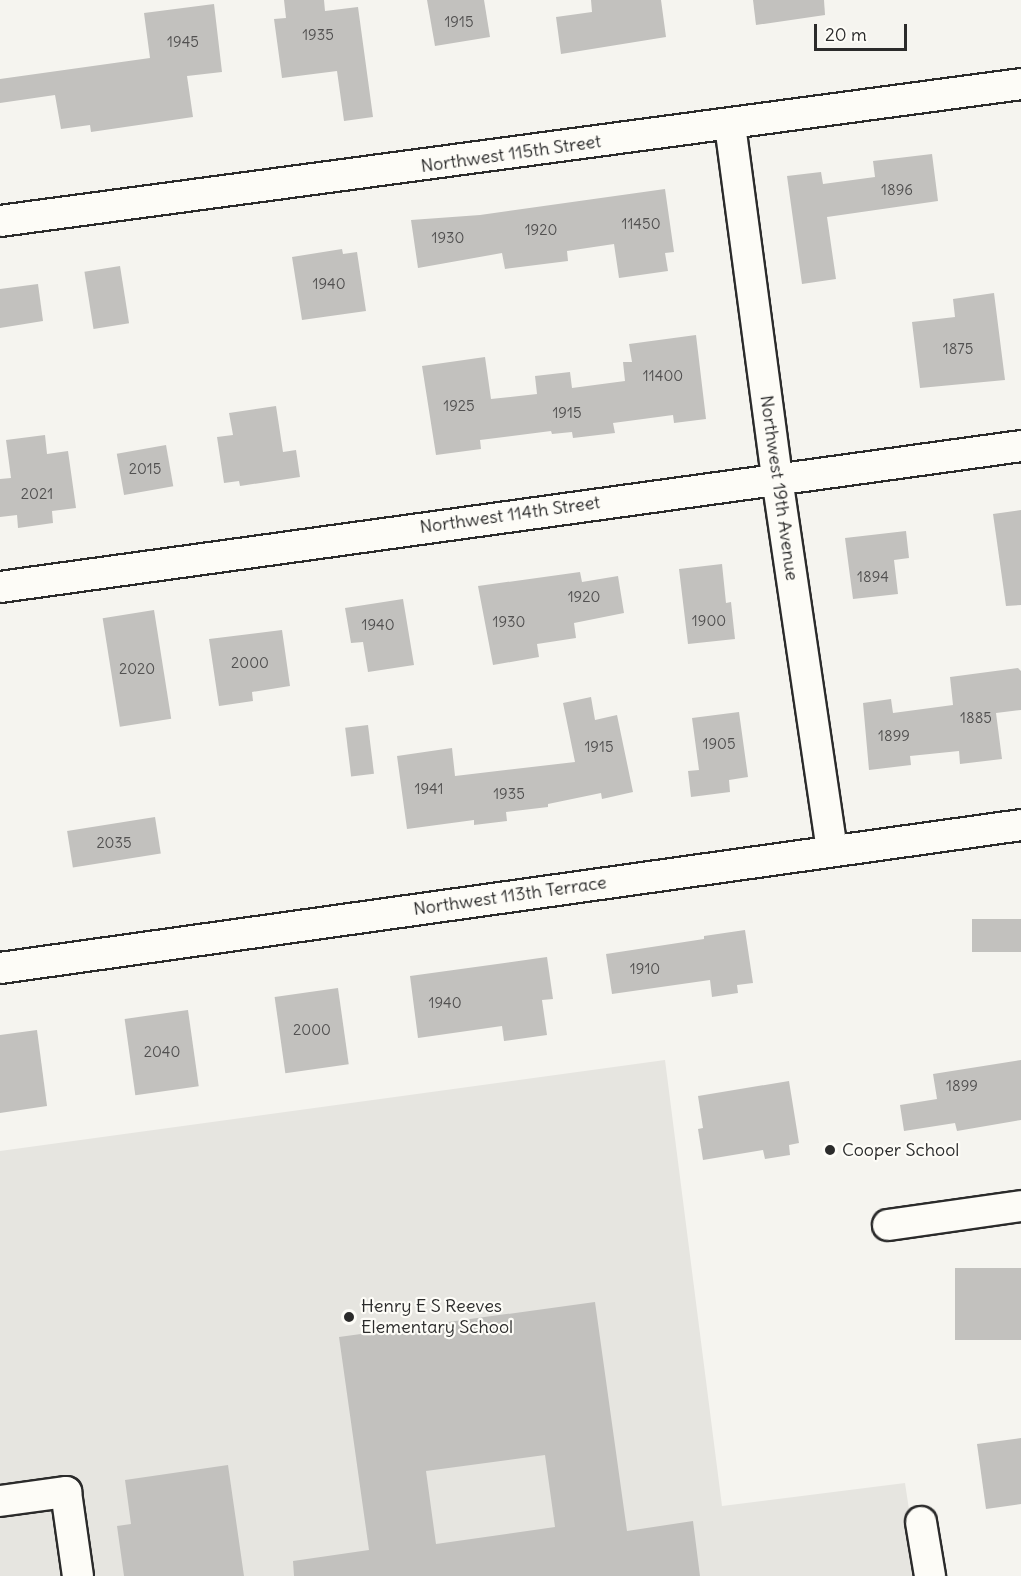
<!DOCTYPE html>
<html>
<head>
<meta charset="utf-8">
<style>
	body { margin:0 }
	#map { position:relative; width:1021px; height:1576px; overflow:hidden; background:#f5f4ef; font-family:Delius,sans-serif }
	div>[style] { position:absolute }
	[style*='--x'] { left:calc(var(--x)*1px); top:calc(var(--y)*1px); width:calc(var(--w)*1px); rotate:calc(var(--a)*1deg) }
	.built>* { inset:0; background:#e6e5e0 }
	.building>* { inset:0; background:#c2c1be; transform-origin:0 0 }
	.roads { filter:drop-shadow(2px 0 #2b2b2b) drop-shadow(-2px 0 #2b2b2b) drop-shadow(0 2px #2b2b2b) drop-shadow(0 -2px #2b2b2b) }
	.minor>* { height:30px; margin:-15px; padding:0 15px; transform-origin:15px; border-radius:15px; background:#fdfcf7 }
	.dots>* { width:16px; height:16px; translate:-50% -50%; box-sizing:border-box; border:3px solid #fdfcf7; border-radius:50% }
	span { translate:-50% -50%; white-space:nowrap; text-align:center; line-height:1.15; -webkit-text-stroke:4.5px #fdfcf7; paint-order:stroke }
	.number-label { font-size:15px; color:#515050 }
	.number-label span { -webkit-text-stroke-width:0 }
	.street-label { font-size:18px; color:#2b2b2b }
	.poi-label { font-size:18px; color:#2b2b2b }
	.left { translate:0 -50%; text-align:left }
	.scale { position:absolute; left:814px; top:24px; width:93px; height:27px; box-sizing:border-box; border:3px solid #2b2b2b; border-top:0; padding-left:8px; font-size:18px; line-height:21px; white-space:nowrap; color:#2b2b2b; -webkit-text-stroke:4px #fdfcf7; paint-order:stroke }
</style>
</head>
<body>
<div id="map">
	<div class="built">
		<i style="clip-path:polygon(665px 1060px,722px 1506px,905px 1483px,919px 1576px,0 1576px,0 1151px)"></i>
	</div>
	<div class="building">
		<i style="clip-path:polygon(284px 0,324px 0,325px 11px,358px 7px,373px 117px,344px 121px,337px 71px,282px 78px,274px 19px,286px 18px)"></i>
		<i style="clip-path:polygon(427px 0,484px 0,490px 37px,435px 46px)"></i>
		<i style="clip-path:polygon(591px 0,661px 0,666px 37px,561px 54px,556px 17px,592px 12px)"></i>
		<i style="clip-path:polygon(753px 0,824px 0,825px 15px,756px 25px)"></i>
		<i style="clip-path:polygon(214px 4px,222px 72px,187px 76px,193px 117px,91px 132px,90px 125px,61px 129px,55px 95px,0 103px,0 79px,150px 58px,144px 13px)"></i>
		<i style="clip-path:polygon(932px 154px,938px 201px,827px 217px,836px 279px,802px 284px,787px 176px,821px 172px,823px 184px,875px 177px,873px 161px)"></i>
		<i style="clip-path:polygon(665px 189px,674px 252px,665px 253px,668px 271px,619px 278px,614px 244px,567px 251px,568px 261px,505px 269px,502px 253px,418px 268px,411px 220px,480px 215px)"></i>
		<i style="clip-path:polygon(342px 249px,343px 254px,357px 252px,366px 311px,302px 320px,292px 257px)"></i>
		<i style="left:120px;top:266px;width:58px;height:36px;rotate:81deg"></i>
		<i style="clip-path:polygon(38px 284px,43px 321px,0 328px,0 289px)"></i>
		<i style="clip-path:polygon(994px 293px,1005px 380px,920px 388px,912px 322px,955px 317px,953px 299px)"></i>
		<i style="clip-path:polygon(696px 335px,706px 419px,674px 423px,673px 415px,613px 423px,615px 433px,573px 438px,572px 432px,552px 434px,551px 431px,480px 440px,481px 449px,436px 455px,422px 366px,485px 357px,491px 399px,537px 394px,535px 376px,570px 372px,572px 388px,625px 381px,623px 362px,632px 362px,629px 344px)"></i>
		<i style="clip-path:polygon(276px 406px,283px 452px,296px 450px,300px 477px,240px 486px,239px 481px,224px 483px,217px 437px,233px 435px,229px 413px)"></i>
		<i style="clip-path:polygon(45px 435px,47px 454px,68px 451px,76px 508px,52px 511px,53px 523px,18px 528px,17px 515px,0 517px,0 479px,11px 478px,6px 440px)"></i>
		<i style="left:166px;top:445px;width:42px;height:50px;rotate:80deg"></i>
		<i style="clip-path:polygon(1021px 510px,1021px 605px,1006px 606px,993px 514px)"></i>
		<i style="clip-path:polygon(906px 531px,909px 558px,894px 560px,898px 594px,853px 599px,845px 538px)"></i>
		<i style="clip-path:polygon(722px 564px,726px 603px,731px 602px,735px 639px,688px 644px,679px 569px)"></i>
		<i style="clip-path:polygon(580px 572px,582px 582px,618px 576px,624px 613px,574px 623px,576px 638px,537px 644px,539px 657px,493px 665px,478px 586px)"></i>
		<i style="clip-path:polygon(403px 599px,414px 665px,368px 672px,363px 642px,351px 643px,345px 608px)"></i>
		<i style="left:154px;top:610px;width:110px;height:52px;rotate:81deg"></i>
		<i style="clip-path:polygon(282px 630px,290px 686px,252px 692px,253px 701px,219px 706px,209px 639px)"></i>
		<i style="clip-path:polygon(1018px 668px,1021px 671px,1021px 710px,996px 713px,1002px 759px,960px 764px,959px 751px,910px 756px,911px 765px,869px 770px,863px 703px,891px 699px,893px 713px,953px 705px,950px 677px)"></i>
		<i style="clip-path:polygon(591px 697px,595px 720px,617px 715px,633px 792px,602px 799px,601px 793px,548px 804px,548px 807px,506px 812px,507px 821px,474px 825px,474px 820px,407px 829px,397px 756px,452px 748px,455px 776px,575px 762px,563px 703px)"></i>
		<i style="clip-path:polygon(739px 712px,748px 777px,729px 780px,730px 792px,691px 797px,688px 771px,699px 770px,692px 718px)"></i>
		<i style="left:368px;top:725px;width:49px;height:23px;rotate:83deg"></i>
		<i style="left:155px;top:817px;width:37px;height:89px;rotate:81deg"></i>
		<i style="left:1021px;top:919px;width:33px;height:49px;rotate:90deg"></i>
		<i style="clip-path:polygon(745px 930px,753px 983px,737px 985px,738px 993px,712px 997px,710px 980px,612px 994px,606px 954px,704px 939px,704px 936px)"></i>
		<i style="clip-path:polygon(547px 957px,553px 999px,542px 1000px,547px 1035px,504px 1041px,502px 1026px,418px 1038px,410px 976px)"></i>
		<i style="left:338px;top:988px;width:77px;height:64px;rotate:82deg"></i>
		<i style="left:188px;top:1010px;width:77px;height:64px;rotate:82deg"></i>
		<i style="clip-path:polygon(37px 1030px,47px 1106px,0 1113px,0 1035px)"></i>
		<i style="clip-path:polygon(1021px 1060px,1021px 1120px,957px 1131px,955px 1123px,904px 1131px,900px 1105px,937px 1099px,933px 1074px)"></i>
		<i style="clip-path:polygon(789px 1081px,799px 1143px,789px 1145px,790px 1155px,765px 1159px,763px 1150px,703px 1160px,698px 1129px,703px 1128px,698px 1096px)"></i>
		<i style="left:1021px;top:1268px;width:72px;height:66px;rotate:90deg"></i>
		<i style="clip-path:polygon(evenodd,595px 1302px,627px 1531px,693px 1521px,700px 1576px,294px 1576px,293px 1561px,369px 1550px,339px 1337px,595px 1302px,545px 1455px,555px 1527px,436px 1544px,426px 1471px,545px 1455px)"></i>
		<i style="clip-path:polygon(1021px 1438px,1021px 1504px,986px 1509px,977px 1444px)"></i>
		<i style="clip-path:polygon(228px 1465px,244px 1576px,124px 1576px,117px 1526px,131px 1524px,125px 1480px)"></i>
	</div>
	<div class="roads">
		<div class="minor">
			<i style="--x:730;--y:125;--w:356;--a:82.4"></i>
			<i style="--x:777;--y:478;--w:376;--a:81.6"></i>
			<i style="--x:0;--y:221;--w:1030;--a:-7.64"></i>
			<i style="--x:0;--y:587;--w:1031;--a:-7.86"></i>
			<i style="--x:0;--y:968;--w:1031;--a:-7.97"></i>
			<i style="--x:888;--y:1225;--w:134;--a:-8.1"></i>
			<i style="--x:0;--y:1501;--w:67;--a:-7.8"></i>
			<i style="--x:66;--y:1492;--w:85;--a:81.9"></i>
			<i style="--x:921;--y:1522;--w:55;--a:80.5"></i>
		</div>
	</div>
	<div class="dots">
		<i style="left:830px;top:1150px;background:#2b2b2b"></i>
		<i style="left:349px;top:1317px;background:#2b2b2b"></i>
	</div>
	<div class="number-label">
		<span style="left:459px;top:22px">1915</span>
		<span style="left:318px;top:35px">1935</span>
		<span style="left:183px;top:42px">1945</span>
		<span style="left:897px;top:190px">1896</span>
		<span style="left:641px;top:224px">11450</span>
		<span style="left:541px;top:230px">1920</span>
		<span style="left:448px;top:238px">1930</span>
		<span style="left:329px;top:284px">1940</span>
		<span style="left:958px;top:349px">1875</span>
		<span style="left:663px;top:376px">11400</span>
		<span style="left:459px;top:406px">1925</span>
		<span style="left:567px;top:413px">1915</span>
		<span style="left:145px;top:469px">2015</span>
		<span style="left:37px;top:494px">2021</span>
		<span style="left:873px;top:577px">1894</span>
		<span style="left:584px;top:597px">1920</span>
		<span style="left:709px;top:621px">1900</span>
		<span style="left:509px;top:622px">1930</span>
		<span style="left:378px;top:625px">1940</span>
		<span style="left:250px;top:663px">2000</span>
		<span style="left:137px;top:669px">2020</span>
		<span style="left:976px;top:718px">1885</span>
		<span style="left:894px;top:736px">1899</span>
		<span style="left:719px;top:744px">1905</span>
		<span style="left:599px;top:747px">1915</span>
		<span style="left:429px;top:789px">1941</span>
		<span style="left:509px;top:794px">1935</span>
		<span style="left:114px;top:843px">2035</span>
		<span style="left:645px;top:969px">1910</span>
		<span style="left:445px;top:1003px">1940</span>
		<span style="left:312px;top:1030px">2000</span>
		<span style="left:162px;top:1052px">2040</span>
		<span style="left:962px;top:1086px">1899</span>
	</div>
	<div class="street-label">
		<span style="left:511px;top:154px;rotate:-8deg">Northwest 115th Street</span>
		<span style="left:779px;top:488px;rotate:82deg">Northwest 19th Avenue</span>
		<span style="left:510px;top:515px;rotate:-8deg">Northwest 114th Street</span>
		<span style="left:510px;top:896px;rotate:-8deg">Northwest 113th Terrace</span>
	</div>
	<div class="poi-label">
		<span class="left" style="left:842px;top:1150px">Cooper School</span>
		<span class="left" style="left:361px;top:1317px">Henry E S Reeves<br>Elementary School</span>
	</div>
	<div class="scale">20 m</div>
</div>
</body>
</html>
